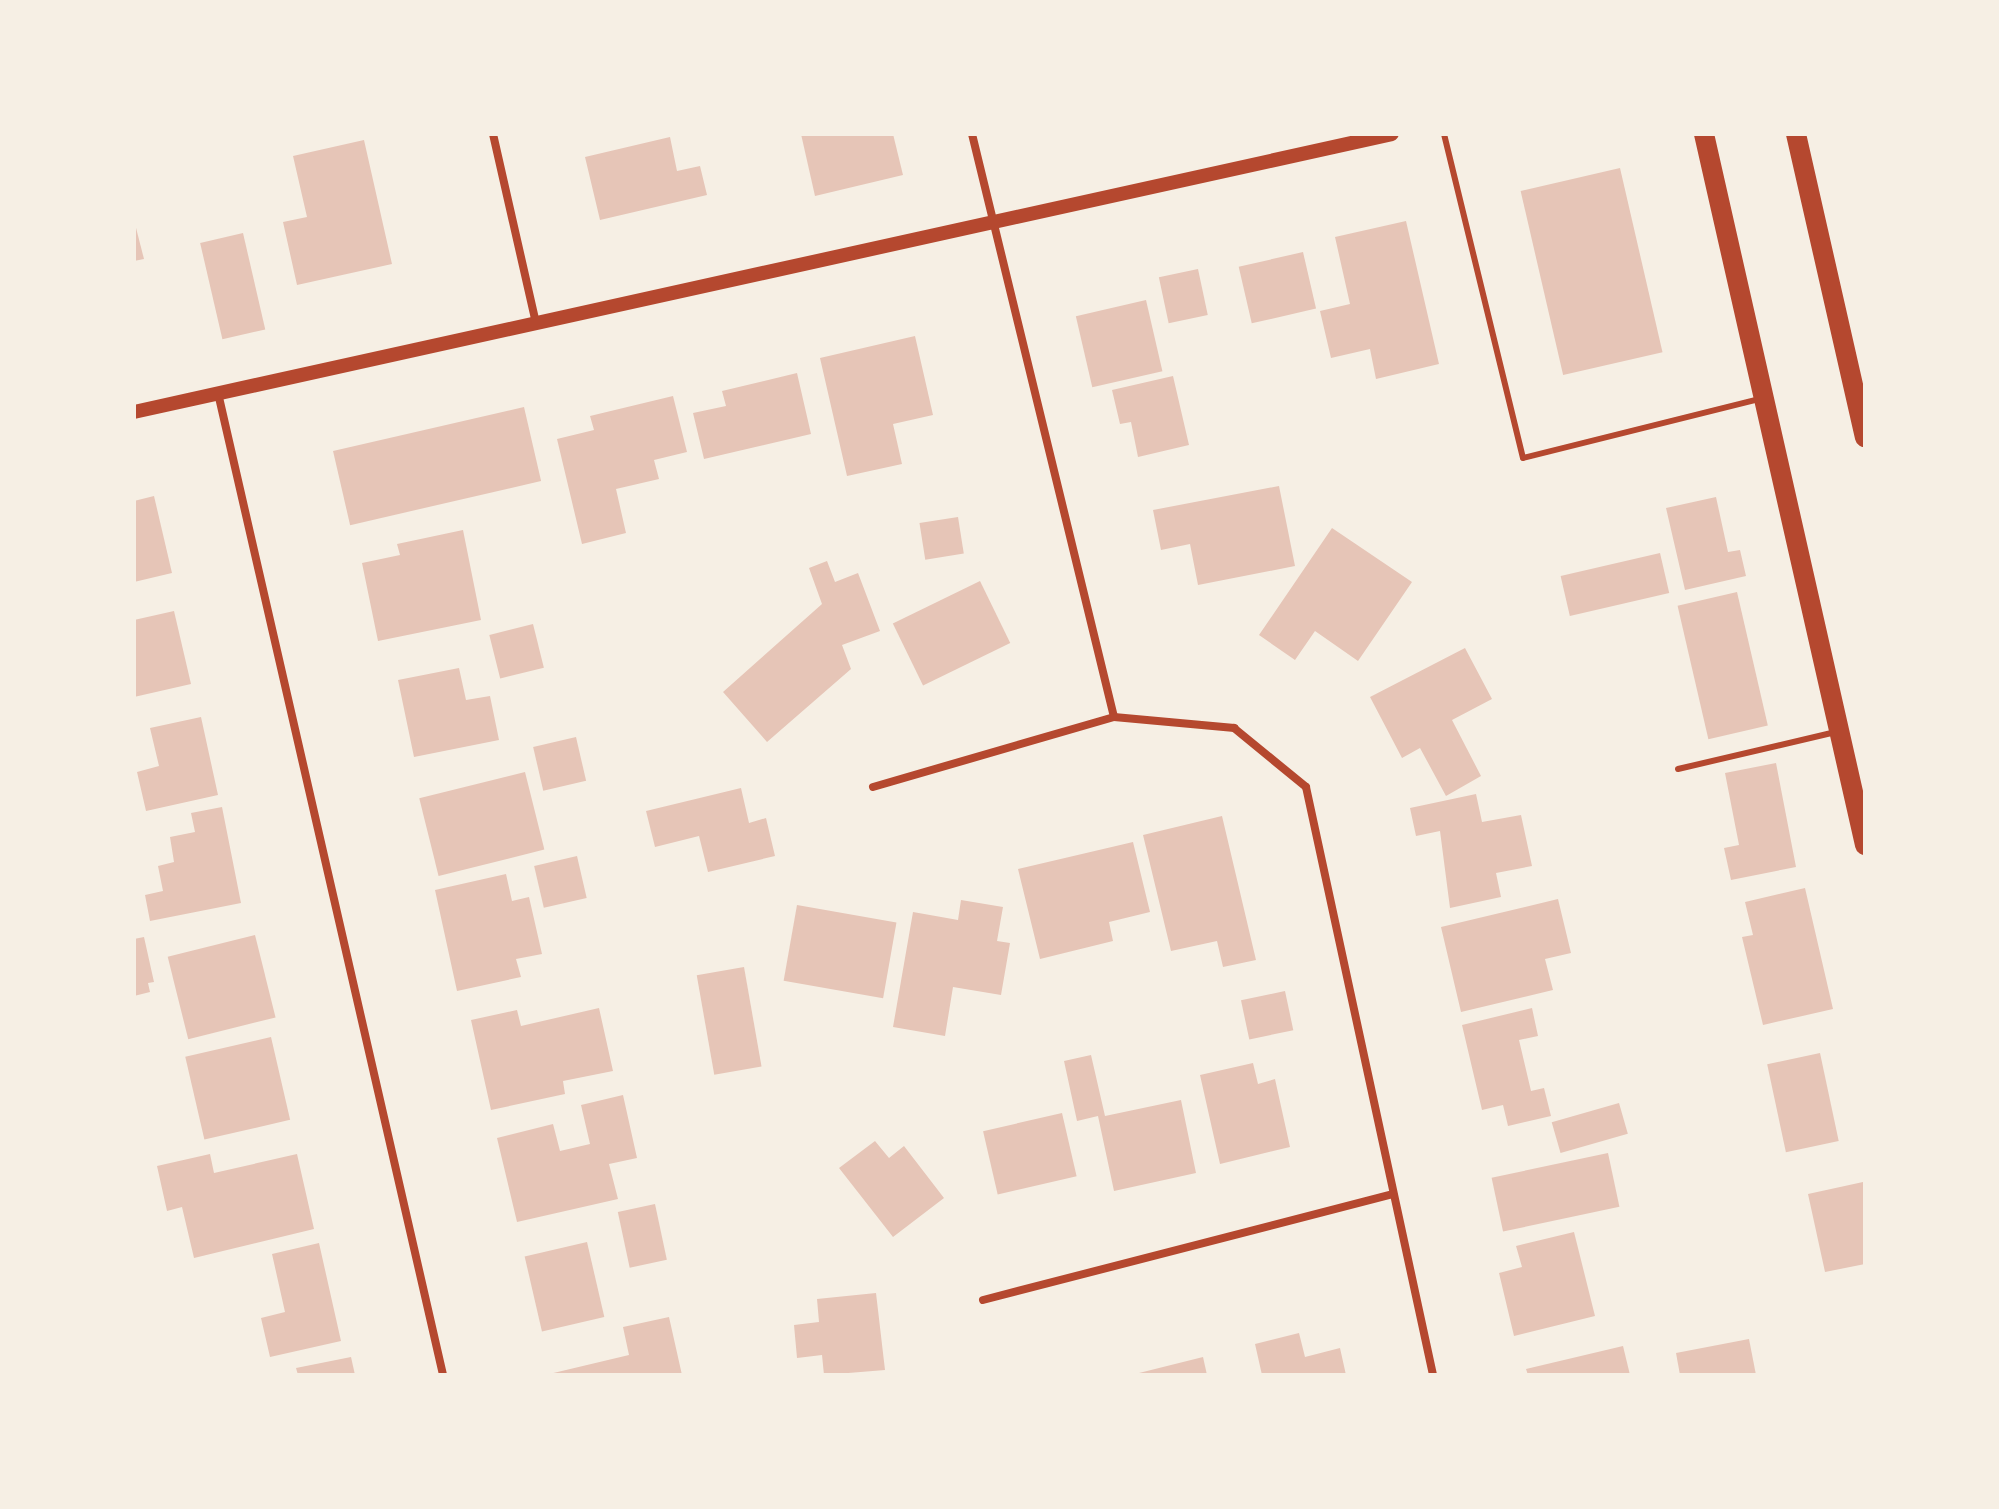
<!DOCTYPE html>
<html>
<head>
<meta charset="utf-8">
<style>
	body { margin:0 }
	#map { position:relative; width:1999px; height:1509px; overflow:hidden; background:#f6efe4; font-family:Roboto,sans-serif }
	div>[style] { position:absolute }
	[style*='--x'] { left:calc(var(--x)*1px); top:calc(var(--y)*1px); width:calc(var(--w)*1px); rotate:calc(var(--a)*1deg) }
	.building>* { inset:0; background:#e6c5b7; transform-origin:0 0 }
	.service>* { height:6px; margin:-3px; padding:0 3px; transform-origin:3px; border-radius:3px; background:#b5482f }
	.minor>* { height:8px; margin:-4px; padding:0 4px; transform-origin:4px; border-radius:4px; background:#b5482f }
	.tertiary>* { height:14px; margin:-7px; padding:0 7px; transform-origin:7px; border-radius:7px; background:#b5482f }
	.primary>* { height:20px; margin:-10px; padding:0 10px; transform-origin:10px; border-radius:10px; background:#b5482f }
	span { translate:-50% -50%; white-space:nowrap; text-align:center; line-height:1.15; -webkit-text-stroke:8px #f6efe4; paint-order:stroke }
	.frame { position:absolute; inset:0; border:136px solid #f6efe4; pointer-events:none }
</style>
</head>
<body>
<div id="map">
	<div class="building">
		<i style="clip-path:polygon(801px 134px,893px 134px,903px 175px,815px 196px)"></i>
		<i style="clip-path:polygon(670px 137px,677px 171px,700px 166px,707px 195px,600px 220px,585px 157px)"></i>
		<i style="clip-path:polygon(364px 140px,392px 264px,297px 285px,283px 222px,307px 217px,293px 156px)"></i>
		<i style="left:1620px;top:168px;width:189px;height:102px;rotate:77deg"></i>
		<i style="clip-path:polygon(134px 220px,144px 259px,134px 261px)"></i>
		<i style="clip-path:polygon(1406px 221px,1439px 364px,1376px 379px,1370px 349px,1331px 358px,1320px 311px,1350px 304px,1335px 237px)"></i>
		<i style="left:243px;top:233px;width:99px;height:44px;rotate:77deg"></i>
		<i style="left:1303px;top:252px;width:58px;height:66px;rotate:77deg"></i>
		<i style="left:1198px;top:269px;width:47px;height:40px;rotate:78deg"></i>
		<i style="left:1146px;top:300px;width:73px;height:72px;rotate:77deg"></i>
		<i style="clip-path:polygon(915px 336px,933px 415px,893px 424px,902px 464px,847px 476px,820px 358px)"></i>
		<i style="clip-path:polygon(797px 373px,811px 434px,704px 459px,693px 413px,726px 406px,722px 391px)"></i>
		<i style="clip-path:polygon(1173px 376px,1189px 445px,1138px 457px,1131px 422px,1120px 424px,1112px 390px)"></i>
		<i style="clip-path:polygon(673px 396px,687px 452px,654px 460px,659px 479px,616px 489px,626px 533px,582px 544px,557px 439px,594px 430px,590px 416px)"></i>
		<i style="left:524px;top:407px;width:76px;height:196px;rotate:77deg"></i>
		<i style="clip-path:polygon(1279px 486px,1295px 566px,1198px 585px,1190px 544px,1161px 550px,1153px 510px)"></i>
		<i style="clip-path:polygon(154px 496px,172px 573px,134px 582px,134px 501px)"></i>
		<i style="clip-path:polygon(1716px 497px,1728px 552px,1740px 550px,1746px 576px,1685px 590px,1666px 508px)"></i>
		<i style="left:958px;top:517px;width:37px;height:39px;rotate:81deg"></i>
		<i style="clip-path:polygon(1332px 528px,1412px 582px,1358px 661px,1315px 631px,1295px 660px,1259px 635px)"></i>
		<i style="clip-path:polygon(463px 530px,481px 620px,378px 641px,362px 563px,400px 555px,397px 544px)"></i>
		<i style="left:1660px;top:553px;width:41px;height:102px;rotate:77deg"></i>
		<i style="clip-path:polygon(827px 561px,835px 582px,858px 573px,880px 631px,842px 645px,851px 669px,767px 742px,723px 692px,822px 604px,809px 568px)"></i>
		<i style="left:980px;top:581px;width:69px;height:97px;rotate:64deg"></i>
		<i style="left:1737px;top:592px;width:137px;height:61px;rotate:77deg"></i>
		<i style="clip-path:polygon(174px 611px,191px 684px,134px 697px,134px 620px)"></i>
		<i style="left:533px;top:624px;width:45px;height:45px;rotate:76deg"></i>
		<i style="clip-path:polygon(1465px 648px,1492px 699px,1452px 720px,1481px 776px,1446px 796px,1420px 748px,1402px 758px,1370px 697px)"></i>
		<i style="clip-path:polygon(459px 668px,466px 700px,490px 696px,499px 740px,414px 757px,398px 680px)"></i>
		<i style="clip-path:polygon(201px 717px,218px 795px,146px 811px,137px 772px,159px 766px,150px 728px)"></i>
		<i style="left:576px;top:737px;width:45px;height:44px;rotate:77deg"></i>
		<i style="clip-path:polygon(1776px 763px,1796px 867px,1731px 880px,1724px 848px,1739px 845px,1725px 773px)"></i>
		<i style="left:525px;top:772px;width:80px;height:109px;rotate:76deg"></i>
		<i style="clip-path:polygon(741px 788px,749px 823px,766px 818px,775px 856px,708px 872px,699px 836px,655px 847px,646px 811px)"></i>
		<i style="clip-path:polygon(1476px 794px,1482px 822px,1521px 815px,1532px 866px,1496px 873px,1501px 897px,1450px 908px,1440px 831px,1416px 836px,1410px 808px)"></i>
		<i style="clip-path:polygon(222px 807px,241px 903px,150px 921px,145px 895px,163px 891px,158px 866px,174px 862px,170px 837px,195px 832px,191px 813px)"></i>
		<i style="clip-path:polygon(1222px 816px,1256px 960px,1223px 967px,1217px 941px,1171px 951px,1143px 835px)"></i>
		<i style="clip-path:polygon(1133px 842px,1150px 912px,1109px 922px,1113px 941px,1040px 959px,1018px 869px)"></i>
		<i style="left:577px;top:856px;width:43px;height:44px;rotate:77deg"></i>
		<i style="clip-path:polygon(506px 874px,512px 901px,529px 897px,542px 954px,516px 959px,521px 977px,457px 991px,435px 890px)"></i>
		<i style="clip-path:polygon(1805px 888px,1833px 1009px,1763px 1025px,1742px 937px,1753px 935px,1745px 902px)"></i>
		<i style="clip-path:polygon(1558px 899px,1571px 953px,1545px 959px,1553px 990px,1461px 1012px,1441px 927px)"></i>
		<i style="clip-path:polygon(961px 900px,1003px 907px,997px 941px,1010px 943px,1001px 995px,953px 987px,945px 1036px,893px 1027px,913px 912px,958px 920px)"></i>
		<i style="left:797px;top:905px;width:101px;height:77px;rotate:10deg"></i>
		<i style="left:255px;top:935px;width:85px;height:90px;rotate:76deg"></i>
		<i style="clip-path:polygon(144px 937px,154px 982px,148px 983px,150px 992px,134px 996px,134px 939px)"></i>
		<i style="left:744px;top:967px;width:101px;height:48px;rotate:80deg"></i>
		<i style="left:1285px;top:991px;width:40px;height:45px;rotate:78deg"></i>
		<i style="clip-path:polygon(599px 1008px,613px 1071px,563px 1081px,565px 1094px,491px 1110px,471px 1020px,517px 1010px,521px 1026px)"></i>
		<i style="clip-path:polygon(1532px 1008px,1538px 1036px,1519px 1040px,1531px 1091px,1544px 1088px,1551px 1116px,1508px 1126px,1503px 1105px,1482px 1110px,1462px 1025px)"></i>
		<i style="left:271px;top:1037px;width:85px;height:88px;rotate:77deg"></i>
		<i style="left:1820px;top:1053px;width:90px;height:54px;rotate:78deg"></i>
		<i style="clip-path:polygon(1091px 1055px,1105px 1116px,1181px 1100px,1196px 1173px,1114px 1191px,1098px 1116px,1077px 1121px,1064px 1061px)"></i>
		<i style="clip-path:polygon(1253px 1063px,1258px 1084px,1275px 1079px,1290px 1147px,1220px 1164px,1200px 1075px)"></i>
		<i style="clip-path:polygon(623px 1095px,637px 1158px,609px 1164px,618px 1199px,517px 1222px,497px 1138px,553px 1124px,560px 1151px,590px 1144px,581px 1105px)"></i>
		<i style="left:1619px;top:1103px;width:32px;height:70px;rotate:74deg"></i>
		<i style="left:1062px;top:1113px;width:65px;height:81px;rotate:77deg"></i>
		<i style="clip-path:polygon(875px 1141px,889px 1158px,904px 1146px,944px 1198px,893px 1237px,839px 1168px)"></i>
		<i style="left:1608px;top:1153px;width:55px;height:119px;rotate:78deg"></i>
		<i style="clip-path:polygon(210px 1154px,214px 1173px,297px 1154px,314px 1229px,194px 1258px,182px 1207px,167px 1211px,157px 1166px)"></i>
		<i style="clip-path:polygon(1863px 1182px,1865px 1264px,1825px 1272px,1808px 1194px)"></i>
		<i style="left:655px;top:1204px;width:57px;height:38px;rotate:78deg"></i>
		<i style="clip-path:polygon(1574px 1232px,1595px 1316px,1514px 1336px,1499px 1273px,1522px 1267px,1516px 1246px)"></i>
		<i style="left:587px;top:1242px;width:77px;height:64px;rotate:77deg"></i>
		<i style="clip-path:polygon(319px 1243px,341px 1341px,270px 1357px,261px 1318px,285px 1312px,272px 1254px)"></i>
		<i style="clip-path:polygon(876px 1293px,885px 1370px,824px 1375px,822px 1355px,797px 1358px,794px 1325px,819px 1322px,817px 1299px)"></i>
		<i style="clip-path:polygon(669px 1317px,682px 1375px,545px 1375px,629px 1355px,623px 1327px)"></i>
		<i style="clip-path:polygon(1299px 1333px,1305px 1357px,1340px 1348px,1346px 1375px,1262px 1375px,1255px 1344px)"></i>
		<i style="clip-path:polygon(1749px 1339px,1756px 1375px,1680px 1375px,1676px 1353px)"></i>
		<i style="clip-path:polygon(1623px 1346px,1630px 1375px,1528px 1375px,1526px 1369px)"></i>
		<i style="clip-path:polygon(351px 1357px,355px 1375px,298px 1375px,296px 1368px)"></i>
		<i style="clip-path:polygon(1203px 1357px,1207px 1375px,1135px 1375px,1135px 1374px)"></i>
	</div>
	<div class="service">
		<i style="--x:1444;--y:134;--w:333;--a:76.3"></i>
		<i style="--x:1523;--y:458;--w:243;--a:-14"></i>
		<i style="--x:1678;--y:769;--w:162;--a:-13.2"></i>
	</div>
	<div class="minor">
		<i style="--x:493;--y:134;--w:194;--a:77.2"></i>
		<i style="--x:972;--y:134;--w:600;--a:76.31"></i>
		<i style="--x:218;--y:393;--w:1007;--a:77.09"></i>
		<i style="--x:873;--y:787;--w:251;--a:-16.2"></i>
		<i style="--x:1114;--y:717;--w:121;--a:5.2"></i>
		<i style="--x:1234;--y:728;--w:93;--a:39.3"></i>
		<i style="--x:1306;--y:787;--w:602;--a:77.81"></i>
		<i style="--x:983;--y:1300;--w:423;--a:-14.5"></i>
	</div>
	<div class="tertiary">
		<i style="--x:134;--y:412;--w:1288;--a:-12.46"></i>
	</div>
	<div class="primary">
		<i style="--x:1704;--y:134;--w:729;--a:77.24"></i>
		<i style="--x:1796;--y:134;--w:311;--a:77.2"></i>
	</div>
	<div class="frame"></div>
</div>
</body>
</html>
